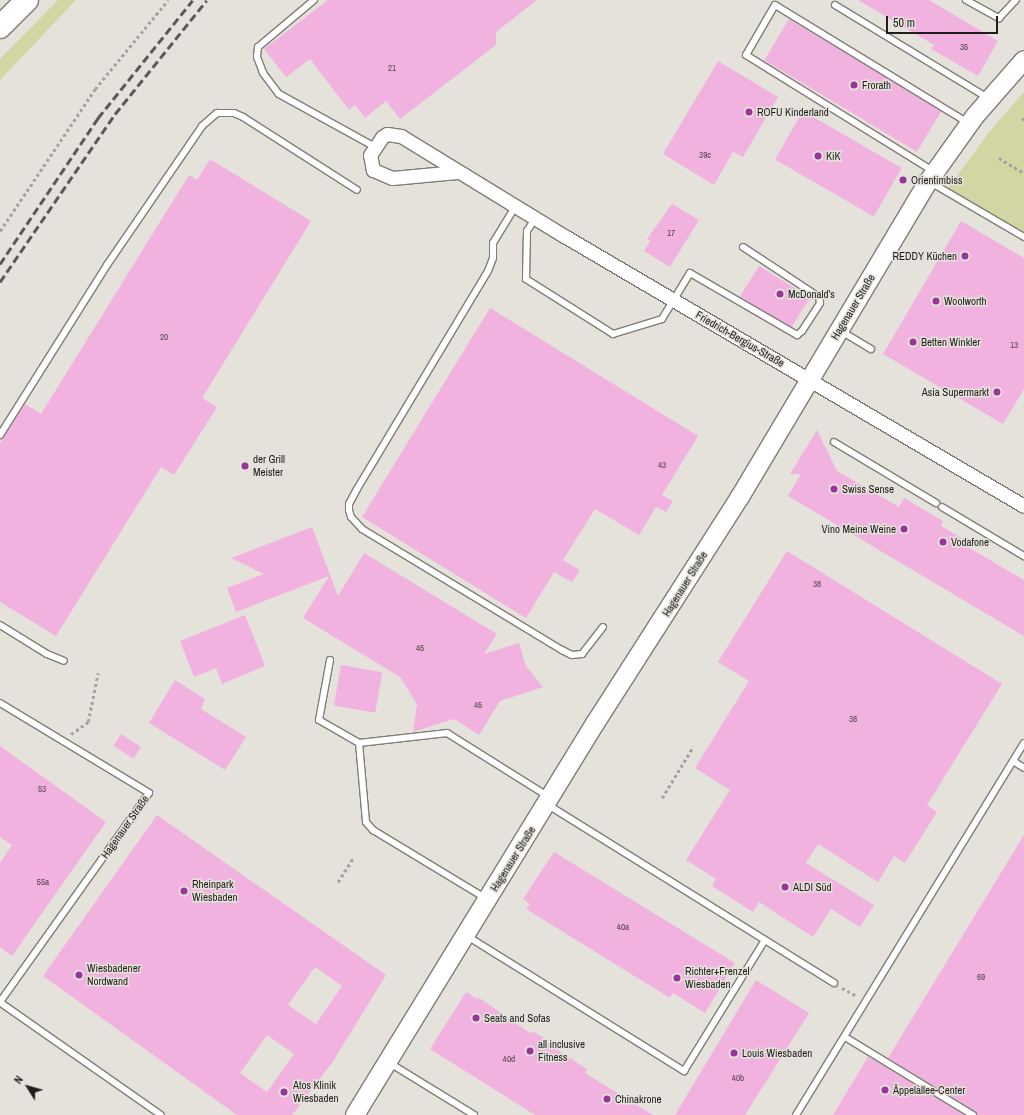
<!DOCTYPE html>
<html>
<head>
<meta charset="utf-8">
<style>
	body { margin:0 }
	#map { position:relative; width:1024px; height:1115px; overflow:hidden; background:#e5e2dc; font-family:"Archivo Narrow",sans-serif }
	div>[style] { position:absolute }
	[style*='--x'] { left:calc(var(--x)*1px); top:calc(var(--y)*1px); width:calc(var(--w)*1px); rotate:calc(var(--a)*1deg) }
	.green>* { inset:0; background:#d3d5a2 }
	.building>* { inset:0; background:#f1b2df; transform-origin:0 0 }
	.path>* { height:2.5px; margin-top:-1.25px; transform-origin:0; background:repeating-linear-gradient(90deg,#a5a29e 0 3px,transparent 0 6px) }
	.roads { filter:drop-shadow(1px 0 #807d77) drop-shadow(-1px 0 #807d77) drop-shadow(0 1px #807d77) drop-shadow(0 -1px #807d77) }
	.lane>* { height:6px; margin:-3px; padding:0 3px; transform-origin:3px; border-radius:3px; background:#fff }
	.street>* { height:13px; margin:-6.5px; padding:0 6.5px; transform-origin:6.5px; border-radius:6.5px; background:#fff }
	.secondary>* { height:18px; margin:-9px; padding:0 9px; transform-origin:9px; border-radius:9px; background:#fff }
	.highway>* { height:22px; margin:-11px; padding:0 11px; transform-origin:11px; border-radius:11px; background:#fff }
	.rail>* { height:3px; margin-top:-1.5px; transform-origin:0; background:repeating-linear-gradient(90deg,#5b5956 0 8px,transparent 0 12px) }
	.dots>* { width:11px; height:11px; translate:-50% -50%; box-sizing:border-box; border:2px solid #e5e2dc; border-radius:50% }
	span { translate:-50% -50%; white-space:nowrap; text-align:center; line-height:1.15; -webkit-text-stroke:3px #e5e2dc; paint-order:stroke }
	.number-label { font-size:9px; color:#54434d }
	.number-label span { -webkit-text-stroke-width:0 }
	.poi-label { font-size:11px; color:#201e1c }
	.left { translate:0 -50%; text-align:left }
	.right { translate:-100% -50%; text-align:right }
	.street-label { font-size:11px; color:#201e1c }
	.north { position:absolute; left:8px; top:1067px; width:40px; height:40px; -webkit-text-stroke:3px #e5e2dc; paint-order:stroke; rotate:307deg; font-size:11px; font-weight:700; line-height:16px; text-align:center; color:#201e1c }
	.north::after { content:''; display:block; margin:auto; width:14px; height:18px; background:#201e1c; clip-path:polygon(50% 0,100% 100%,50% 72%,0 100%) }
	.scale { position:absolute; left:886px; top:16px; width:112px; height:18px; box-sizing:border-box; border:2px solid #201e1c; border-top:0; padding-left:5px; font-size:12px; line-height:14px; white-space:nowrap; color:#201e1c; -webkit-text-stroke:3px #e5e2dc; paint-order:stroke }
</style>
</head>
<body>
<div id="map">
	<div class="green">
		<i style="clip-path:polygon(58px 0,76px 0,0 80px,0 59px)"></i>
		<i style="clip-path:polygon(1024px 92px,1024px 239px,944px 194px,989px 132px)"></i>
	</div>
	<div class="building">
		<i style="clip-path:polygon(328px 0,537px 0,496px 32px,496px 45px,400px 119px,386px 101px,365px 118px,355px 105px,349px 110px,310px 59px,286px 77px,264px 49px)"></i>
		<i style="clip-path:polygon(858px 0,929px 0,998px 41px,978px 76px,931px 49px,934px 45px)"></i>
		<i style="left:789px;top:19px;width:178px;height:48px;rotate:31deg"></i>
		<i style="clip-path:polygon(718px 61px,778px 97px,743px 157px,733px 152px,714px 185px,663px 154px)"></i>
		<i style="left:803px;top:111px;width:114px;height:56px;rotate:30deg"></i>
		<i style="clip-path:polygon(210px 159px,311px 221px,202px 398px,217px 407px,174px 475px,161px 467px,56px 636px,0 602px,0 443px,25px 404px,41px 414px,189px 175px,197px 180px)"></i>
		<i style="clip-path:polygon(672px 204px,699px 220px,670px 267px,644px 251px,650px 241px,647px 239px)"></i>
		<i style="clip-path:polygon(961px 221px,1024px 258px,1024px 389px,1003px 424px,883px 354px)"></i>
		<i style="left:759px;top:266px;width:60px;height:36px;rotate:32deg"></i>
		<i style="clip-path:polygon(490px 308px,698px 436px,662px 495px,673px 501px,666px 512px,656px 507px,639px 535px,595px 509px,563px 560px,580px 570px,572px 582px,554px 572px,526px 618px,362px 517px)"></i>
		<i style="clip-path:polygon(817px 430px,837px 471px,899px 507px,904px 498px,943px 521px,941px 526px,968px 542px,966px 546px,1024px 580px,1024px 636px,788px 496px,801px 474px,790px 474px)"></i>
		<i style="clip-path:polygon(312px 527px,338px 596px,364px 553px,497px 634px,484px 654px,519px 643px,526px 666px,543px 687px,500px 701px,479px 735px,454px 719px,413px 732px,417px 704px,400px 677px,303px 618px,329px 576px,236px 612px,227px 588px,264px 574px,231px 558px)"></i>
		<i style="clip-path:polygon(787px 551px,1002px 684px,927px 805px,937px 812px,905px 863px,894px 856px,878px 882px,818px 844px,806px 863px,874px 905px,860px 927px,831px 909px,813px 937px,759px 902px,753px 912px,712px 886px,716px 879px,686px 860px,730px 790px,695px 768px,749px 681px,718px 662px)"></i>
		<i style="clip-path:polygon(245px 615px,265px 666px,222px 684px,216px 668px,194px 677px,180px 641px)"></i>
		<i style="left:341px;top:665px;width:42px;height:41px;rotate:10deg"></i>
		<i style="clip-path:polygon(175px 680px,205px 699px,201px 709px,246px 737px,225px 770px,149px 723px)"></i>
		<i style="left:121px;top:734px;width:24px;height:14px;rotate:33deg"></i>
		<i style="clip-path:polygon(0 746px,106px 822px,12px 956px,0 947px,0 863px,12px 845px,0 837px)"></i>
		<i style="clip-path:polygon(evenodd,157px 815px,386px 975px,332px 1063px,292px 1115px,237px 1115px,43px 976px,157px 815px,315px 967px,342px 986px,316px 1024px,288px 1005px,315px 967px,157px 815px,267px 1035px,294px 1054px,267px 1092px,240px 1073px,267px 1035px)"></i>
		<i style="clip-path:polygon(1024px 835px,1024px 1115px,977px 1115px,975px 1111px,888px 1058px)"></i>
		<i style="clip-path:polygon(554px 852px,735px 963px,705px 1013px,673px 993px,670px 998px,526px 909px,530px 904px,523px 899px)"></i>
		<i style="clip-path:polygon(756px 980px,809px 1013px,745px 1115px,675px 1115px)"></i>
		<i style="clip-path:polygon(466px 992px,477px 999px,478px 997px,530px 1033px,532px 1031px,547px 1040px,545px 1042px,587px 1069px,585px 1073px,653px 1115px,535px 1115px,430px 1049px)"></i>
		<i style="clip-path:polygon(868px 1057px,883px 1065px,964px 1115px,833px 1115px)"></i>
	</div>
	<div class="path">
		<i style="--x:1022;--y:118;--w:3;--a:45"></i>
		<i style="--x:999;--y:158;--w:29;--a:31"></i>
		<i style="--x:0;--y:231;--w:171;--a:-56.2"></i>
		<i style="--x:95;--y:89;--w:115;--a:-50.6"></i>
		<i style="--x:71;--y:734;--w:21;--a:-35"></i>
		<i style="--x:88;--y:722;--w:50;--a:-78.5"></i>
		<i style="--x:662;--y:798;--w:60;--a:-58.7"></i>
		<i style="--x:338;--y:882;--w:28;--a:-58"></i>
		<i style="--x:842;--y:988;--w:17;--a:28"></i>
	</div>
	<div class="roads">
		<div class="lane">
			<i style="--x:314;--y:0;--w:73;--a:140"></i>
			<i style="--x:258;--y:47;--w:10;--a:96"></i>
			<i style="--x:257;--y:57;--w:17;--a:69"></i>
			<i style="--x:263;--y:73;--w:26;--a:53"></i>
			<i style="--x:279;--y:94;--w:110;--a:28.9"></i>
			<i style="--x:966;--y:0;--w:38;--a:29"></i>
			<i style="--x:999;--y:18;--w:25;--a:-47"></i>
			<i style="--x:835;--y:5;--w:179;--a:31.3"></i>
			<i style="--x:933;--y:171;--w:220;--a:-148.2"></i>
			<i style="--x:746;--y:55;--w:58;--a:-59.9"></i>
			<i style="--x:775;--y:5;--w:226;--a:31.4"></i>
			<i style="--x:930;--y:182;--w:109;--a:30.3"></i>
			<i style="--x:515;--y:207;--w:42;--a:121.4"></i>
			<i style="--x:493;--y:243;--w:15;--a:90"></i>
			<i style="--x:493;--y:258;--w:14;--a:111"></i>
			<i style="--x:488;--y:271;--w:254;--a:121"></i>
			<i style="--x:357;--y:489;--w:17;--a:118"></i>
			<i style="--x:349;--y:504;--w:6;--a:90"></i>
			<i style="--x:349;--y:510;--w:7;--a:74"></i>
			<i style="--x:351;--y:517;--w:16;--a:47"></i>
			<i style="--x:362;--y:529;--w:234;--a:31.2"></i>
			<i style="--x:562;--y:650;--w:11;--a:27"></i>
			<i style="--x:572;--y:655;--w:10;--a:-6"></i>
			<i style="--x:582;--y:654;--w:34;--a:-52"></i>
			<i style="--x:535;--y:219;--w:14;--a:124"></i>
			<i style="--x:527;--y:231;--w:48;--a:91.2"></i>
			<i style="--x:526;--y:279;--w:103;--a:32.3"></i>
			<i style="--x:613;--y:334;--w:51;--a:-17"></i>
			<i style="--x:662;--y:319;--w:54;--a:-58.7"></i>
			<i style="--x:690;--y:273;--w:124;--a:30.1"></i>
			<i style="--x:797;--y:335;--w:6;--a:-39"></i>
			<i style="--x:802;--y:331;--w:33;--a:-57"></i>
			<i style="--x:820;--y:303;--w:6;--a:-99"></i>
			<i style="--x:819;--y:297;--w:91;--a:-146.7"></i>
			<i style="--x:841;--y:331;--w:35;--a:31"></i>
			<i style="--x:0;--y:435;--w:201;--a:-57.8"></i>
			<i style="--x:107;--y:265;--w:168;--a:-55.6"></i>
			<i style="--x:202;--y:126;--w:20;--a:-41"></i>
			<i style="--x:217;--y:113;--w:17;--a:0"></i>
			<i style="--x:234;--y:113;--w:10;--a:24"></i>
			<i style="--x:243;--y:117;--w:135;--a:32.6"></i>
			<i style="--x:834;--y:442;--w:119;--a:30.9"></i>
			<i style="--x:942;--y:507;--w:96;--a:30.9"></i>
			<i style="--x:0;--y:625;--w:55;--a:31.7"></i>
			<i style="--x:47;--y:654;--w:18;--a:22"></i>
			<i style="--x:330;--y:660;--w:61;--a:100.4"></i>
			<i style="--x:319;--y:720;--w:46;--a:29.9"></i>
			<i style="--x:359;--y:743;--w:79;--a:84.9"></i>
			<i style="--x:366;--y:822;--w:11;--a:49"></i>
			<i style="--x:373;--y:830;--w:133;--a:31.2"></i>
			<i style="--x:0;--y:703;--w:174;--a:31.1"></i>
			<i style="--x:149;--y:793;--w:257;--a:125.5"></i>
			<i style="--x:359;--y:743;--w:89;--a:-6.5"></i>
			<i style="--x:447;--y:733;--w:120;--a:32.1"></i>
			<i style="--x:1013;--y:761;--w:13;--a:32"></i>
			<i style="--x:548;--y:805;--w:337;--a:31.9"></i>
			<i style="--x:467;--y:936;--w:256;--a:31.9"></i>
			<i style="--x:684;--y:1071;--w:154;--a:-58.3"></i>
			<i style="--x:1;--y:1003;--w:195;--a:35"></i>
			<i style="--x:845;--y:1037;--w:150;--a:31.4"></i>
			<i style="--x:388;--y:1062;--w:101;--a:31.6"></i>
			<i style="--x:796;--y:1115;--w:436;--a:-58.5"></i>
		</div>
		<div class="street">
			<i style="--x:457;--y:172;--w:65;--a:174.7"></i>
			<i style="--x:392;--y:178;--w:21;--a:-157"></i>
			<i style="--x:373;--y:170;--w:15;--a:-101"></i>
			<i style="--x:370;--y:155;--w:22;--a:-56"></i>
			<i style="--x:382;--y:137;--w:6;--a:-31"></i>
			<i style="--x:387;--y:134;--w:14;--a:8"></i>
			<i style="--x:401;--y:136;--w:193;--a:31.5"></i>
			<i style="--x:566;--y:237;--w:531;--a:30.43"></i>
		</div>
		<div class="secondary">
			<i style="--x:355;--y:1115;--w:461;--a:-58.5"></i>
			<i style="--x:596;--y:722;--w:267;--a:-57.4"></i>
			<i style="--x:740;--y:497;--w:367;--a:-59.2"></i>
			<i style="--x:928;--y:182;--w:81;--a:-54.5"></i>
			<i style="--x:975;--y:116;--w:74;--a:-48.8"></i>
		</div>
		<div class="highway">
			<i style="--x:0;--y:27;--w:38;--a:-45"></i>
		</div>
	</div>
	<div class="rail">
		<i style="--x:0;--y:264;--w:176;--a:-56.1"></i>
		<i style="--x:98;--y:118;--w:151;--a:-51.2"></i>
		<i style="--x:0;--y:282;--w:204;--a:-55.6"></i>
		<i style="--x:115;--y:114;--w:146;--a:-51.1"></i>
	</div>
	<div class="dots">
		<i style="left:854px;top:85px;background:#98349a"></i>
		<i style="left:749px;top:112px;background:#98349a"></i>
		<i style="left:818px;top:156px;background:#98349a"></i>
		<i style="left:903px;top:180px;background:#98349a"></i>
		<i style="left:965px;top:256px;background:#98349a"></i>
		<i style="left:780px;top:294px;background:#98349a"></i>
		<i style="left:936px;top:301px;background:#98349a"></i>
		<i style="left:913px;top:342px;background:#98349a"></i>
		<i style="left:997px;top:392px;background:#98349a"></i>
		<i style="left:245px;top:466px;background:#98349a"></i>
		<i style="left:834px;top:489px;background:#98349a"></i>
		<i style="left:904px;top:529px;background:#98349a"></i>
		<i style="left:943px;top:542px;background:#98349a"></i>
		<i style="left:785px;top:887px;background:#98349a"></i>
		<i style="left:184px;top:891px;background:#98349a"></i>
		<i style="left:79px;top:975px;background:#98349a"></i>
		<i style="left:677px;top:978px;background:#98349a"></i>
		<i style="left:476px;top:1018px;background:#98349a"></i>
		<i style="left:530px;top:1051px;background:#98349a"></i>
		<i style="left:734px;top:1053px;background:#98349a"></i>
		<i style="left:885px;top:1090px;background:#98349a"></i>
		<i style="left:284px;top:1092px;background:#98349a"></i>
		<i style="left:607px;top:1099px;background:#98349a"></i>
	</div>
	<div class="number-label">
		<span style="left:964px;top:47px">35</span>
		<span style="left:392px;top:68px">21</span>
		<span style="left:705px;top:155px">39c</span>
		<span style="left:671px;top:233px">17</span>
		<span style="left:164px;top:337px">20</span>
		<span style="left:1014px;top:345px">13</span>
		<span style="left:662px;top:465px">43</span>
		<span style="left:817px;top:584px">38</span>
		<span style="left:420px;top:648px">45</span>
		<span style="left:478px;top:705px">45</span>
		<span style="left:853px;top:719px">38</span>
		<span style="left:42px;top:789px">53</span>
		<span style="left:43px;top:882px">55a</span>
		<span style="left:623px;top:927px">40a</span>
		<span style="left:981px;top:977px">69</span>
		<span style="left:509px;top:1059px">40d</span>
		<span style="left:738px;top:1078px">40b</span>
	</div>
	<div class="poi-label">
		<span class="left" style="left:862px;top:85px">Frorath</span>
		<span class="left" style="left:757px;top:112px">ROFU Kinderland</span>
		<span class="left" style="left:826px;top:156px">KiK</span>
		<span class="left" style="left:911px;top:180px">Orientimbiss</span>
		<span class="right" style="left:957px;top:256px">REDDY Küchen</span>
		<span class="left" style="left:788px;top:294px">McDonald's</span>
		<span class="left" style="left:944px;top:301px">Woolworth</span>
		<span class="left" style="left:921px;top:342px">Betten Winkler</span>
		<span class="right" style="left:989px;top:392px">Asia Supermarkt</span>
		<span class="left" style="left:253px;top:466px">der Grill<br>Meister</span>
		<span class="left" style="left:842px;top:489px">Swiss Sense</span>
		<span class="right" style="left:896px;top:529px">Vino Meine Weine</span>
		<span class="left" style="left:951px;top:542px">Vodafone</span>
		<span class="left" style="left:192px;top:891px">Rheinpark<br>Wiesbaden</span>
		<span class="left" style="left:793px;top:887px">ALDI Süd</span>
		<span class="left" style="left:87px;top:975px">Wiesbadener<br>Nordwand</span>
		<span class="left" style="left:685px;top:978px">Richter+Frenzel<br>Wiesbaden</span>
		<span class="left" style="left:484px;top:1018px">Seats and Sofas</span>
		<span class="left" style="left:538px;top:1051px">all inclusive<br>Fitness</span>
		<span class="left" style="left:742px;top:1053px">Louis Wiesbaden</span>
		<span class="left" style="left:293px;top:1092px">Atos Klinik<br>Wiesbaden</span>
		<span class="left" style="left:893px;top:1090px">Äppelallee-Center</span>
		<span class="left" style="left:615px;top:1099px">Chinakrone</span>
	</div>
	<div class="street-label">
		<span style="left:853px;top:307px;rotate:-59deg">Hagenauer Straße</span>
		<span style="left:740px;top:339px;rotate:30deg">Friedrich-Bergius-Straße</span>
		<span style="left:685px;top:584px;rotate:-58deg">Hagenauer Straße</span>
		<span style="left:125px;top:827px;rotate:-55deg">Hagenauer Straße</span>
		<span style="left:513px;top:859px;rotate:-58deg">Hagenauer Straße</span>
	</div>
	<div class="north">N</div>
	<div class="scale">50 m</div>
</div>
</body>
</html>
